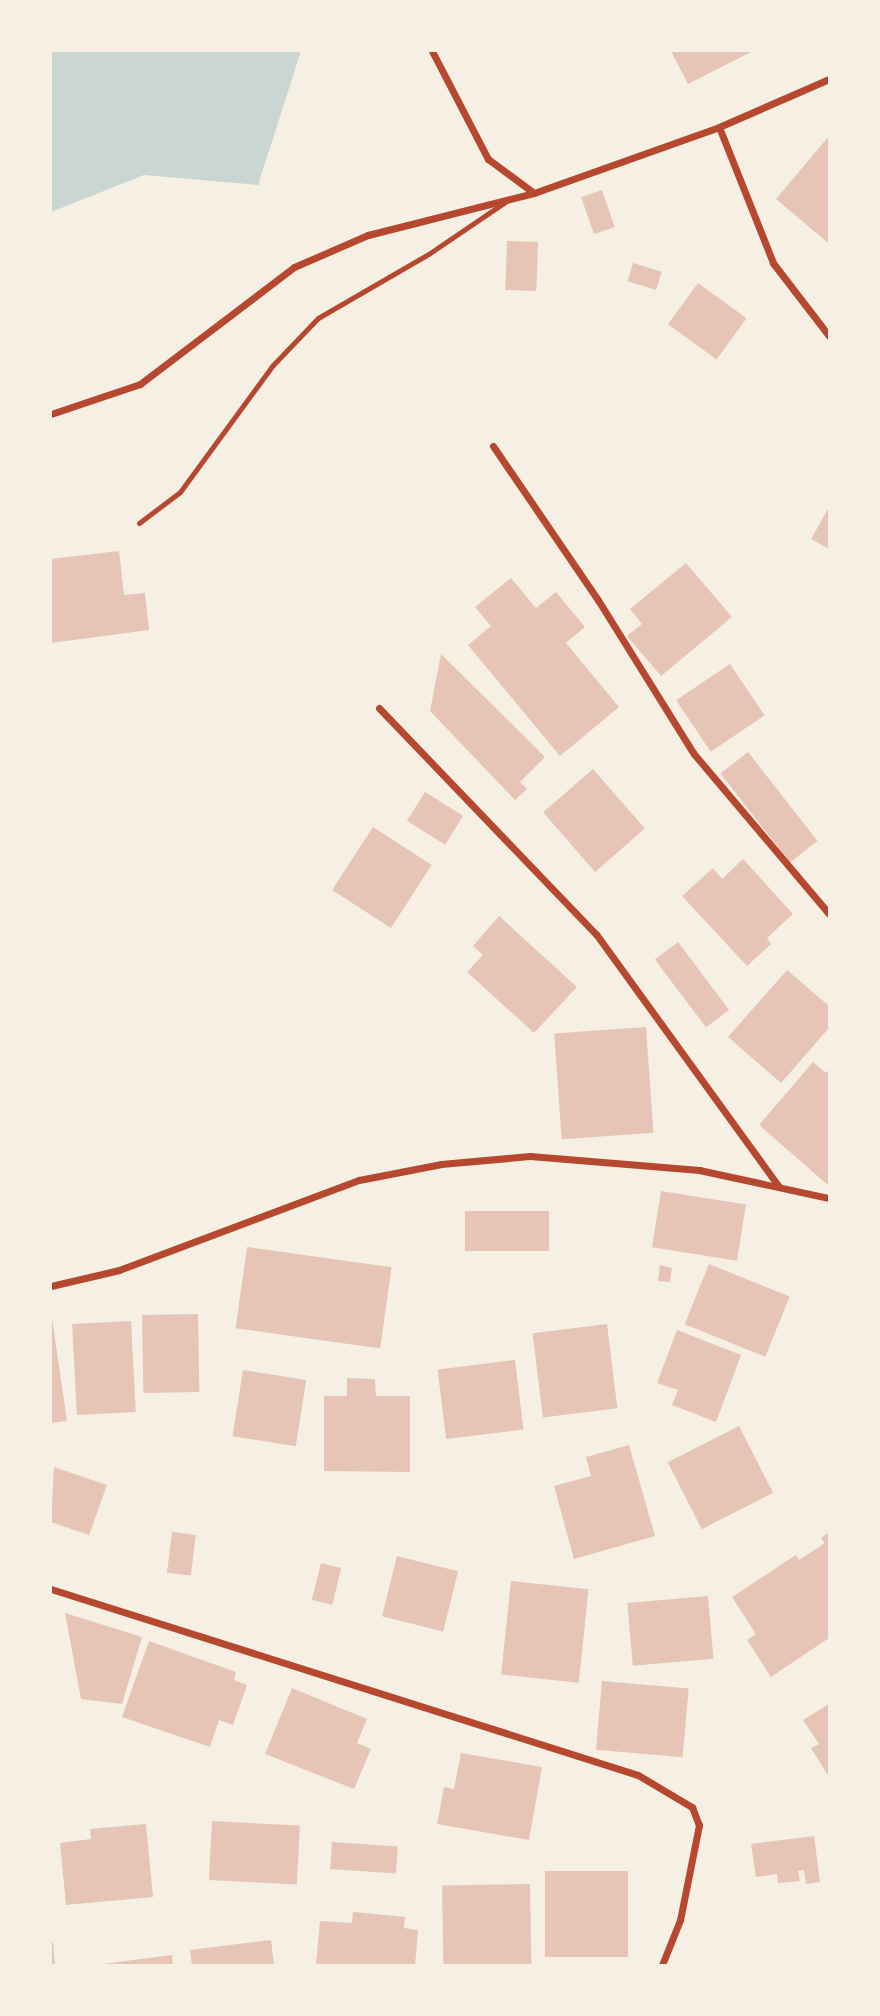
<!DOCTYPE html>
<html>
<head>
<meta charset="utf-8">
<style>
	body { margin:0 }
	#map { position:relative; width:880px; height:2016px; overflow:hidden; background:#f6efe4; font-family:Literata,serif }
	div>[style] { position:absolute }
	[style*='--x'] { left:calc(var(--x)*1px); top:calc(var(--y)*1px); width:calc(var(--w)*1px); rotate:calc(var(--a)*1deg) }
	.water>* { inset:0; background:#c9d6d2 }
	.building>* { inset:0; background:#e6c5b7; transform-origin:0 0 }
	.service>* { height:5px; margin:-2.5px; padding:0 2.5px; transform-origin:2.5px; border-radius:2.5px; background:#b5482f }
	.minor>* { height:7px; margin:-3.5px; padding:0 3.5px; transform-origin:3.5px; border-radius:3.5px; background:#b5482f }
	span { translate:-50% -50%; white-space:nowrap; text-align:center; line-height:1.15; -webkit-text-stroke:6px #f6efe4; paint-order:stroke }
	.frame { position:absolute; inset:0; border:52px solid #f6efe4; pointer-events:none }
</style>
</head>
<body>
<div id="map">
	<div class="water">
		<i style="clip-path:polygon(51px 51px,301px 51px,258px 185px,144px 175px,51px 212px)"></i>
	</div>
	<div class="building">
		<i style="clip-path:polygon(671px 51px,753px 51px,688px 84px)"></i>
		<i style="clip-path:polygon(829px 136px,829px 240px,827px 242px,776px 199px)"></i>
		<i style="left:602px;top:190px;width:39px;height:22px;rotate:71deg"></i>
		<i style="left:507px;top:241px;width:31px;height:49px;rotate:2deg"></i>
		<i style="left:633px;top:263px;width:30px;height:19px;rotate:17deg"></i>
		<i style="left:698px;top:283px;width:60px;height:51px;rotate:36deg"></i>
		<i style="clip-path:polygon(829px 507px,829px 549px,811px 539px)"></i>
		<i style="clip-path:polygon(119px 551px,124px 595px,145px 593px,149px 630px,51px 643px,51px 559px)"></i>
		<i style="clip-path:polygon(686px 563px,732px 617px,661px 676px,627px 636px,642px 624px,630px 609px)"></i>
		<i style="clip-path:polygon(511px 578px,536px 608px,556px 592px,585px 627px,566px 643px,619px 707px,560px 756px,468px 645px,491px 626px,475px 607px)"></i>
		<i style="clip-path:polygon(441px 654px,545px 757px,520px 782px,527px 789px,515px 800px,430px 711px)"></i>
		<i style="left:730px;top:664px;width:62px;height:65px;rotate:56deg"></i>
		<i style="left:748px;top:752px;width:113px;height:35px;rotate:52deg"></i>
		<i style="left:593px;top:769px;width:79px;height:66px;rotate:49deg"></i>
		<i style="left:425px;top:792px;width:45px;height:34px;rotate:32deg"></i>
		<i style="left:373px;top:827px;width:70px;height:75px;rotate:33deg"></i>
		<i style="clip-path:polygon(743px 859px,793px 914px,767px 938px,771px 944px,747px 966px,682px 896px,713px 868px,722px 879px)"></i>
		<i style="clip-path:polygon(499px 916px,577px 987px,534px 1033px,467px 972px,483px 955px,473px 946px)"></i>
		<i style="left:678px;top:942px;width:85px;height:29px;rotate:53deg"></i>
		<i style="clip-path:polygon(787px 970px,829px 1006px,829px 1028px,781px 1083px,728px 1037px)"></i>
		<i style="left:646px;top:1027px;width:106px;height:92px;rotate:86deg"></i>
		<i style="clip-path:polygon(813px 1062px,826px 1073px,829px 1069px,829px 1186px,759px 1125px)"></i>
		<i style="left:661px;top:1191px;width:86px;height:57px;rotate:9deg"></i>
		<i style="left:465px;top:1211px;width:84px;height:40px"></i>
		<i style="left:247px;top:1247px;width:146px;height:82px;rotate:8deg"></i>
		<i style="left:709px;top:1264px;width:87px;height:65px;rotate:22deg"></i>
		<i style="clip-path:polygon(660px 1265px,672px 1268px,670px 1282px,658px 1281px)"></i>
		<i style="clip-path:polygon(51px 1311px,67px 1421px,51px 1423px)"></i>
		<i style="left:198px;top:1314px;width:78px;height:56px;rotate:89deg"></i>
		<i style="left:131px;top:1321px;width:91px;height:59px;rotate:87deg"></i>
		<i style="left:607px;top:1324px;width:85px;height:75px;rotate:83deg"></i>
		<i style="clip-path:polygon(677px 1330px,741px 1355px,716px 1422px,672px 1405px,678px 1390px,657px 1383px)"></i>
		<i style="left:515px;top:1360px;width:70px;height:78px;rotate:83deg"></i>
		<i style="left:243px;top:1370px;width:64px;height:67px;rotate:9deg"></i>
		<i style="clip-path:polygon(347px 1378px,375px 1379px,376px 1396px,410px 1396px,410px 1472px,324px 1471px,324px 1396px,347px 1396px)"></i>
		<i style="left:739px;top:1426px;width:75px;height:80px;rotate:63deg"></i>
		<i style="clip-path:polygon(629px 1445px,655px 1536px,574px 1559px,554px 1486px,591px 1476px,586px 1457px)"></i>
		<i style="clip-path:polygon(54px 1467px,107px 1485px,89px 1535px,51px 1522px)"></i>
		<i style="left:172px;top:1532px;width:24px;height:41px;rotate:7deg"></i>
		<i style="clip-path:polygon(829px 1532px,829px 1638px,771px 1677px,747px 1640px,756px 1634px,732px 1597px,796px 1555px,799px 1560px,825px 1543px,821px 1538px)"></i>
		<i style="left:397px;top:1556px;width:63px;height:62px;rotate:14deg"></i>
		<i style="left:321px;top:1563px;width:21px;height:38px;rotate:14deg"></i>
		<i style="left:511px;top:1581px;width:78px;height:94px;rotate:6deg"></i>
		<i style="left:708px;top:1596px;width:63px;height:81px;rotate:85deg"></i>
		<i style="clip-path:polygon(65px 1613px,142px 1637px,122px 1704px,81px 1699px)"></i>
		<i style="clip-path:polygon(149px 1641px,236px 1672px,234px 1680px,247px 1685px,233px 1725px,219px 1720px,210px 1747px,122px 1717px)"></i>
		<i style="left:602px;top:1681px;width:87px;height:69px;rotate:5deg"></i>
		<i style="clip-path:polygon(292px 1688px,367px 1719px,357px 1743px,371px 1749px,354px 1789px,265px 1754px)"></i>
		<i style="clip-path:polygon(829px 1704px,829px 1777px,811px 1748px,819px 1744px,803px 1720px)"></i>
		<i style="clip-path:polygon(461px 1753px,542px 1767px,529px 1840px,437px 1824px,444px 1787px,454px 1789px)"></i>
		<i style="left:212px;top:1821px;width:88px;height:59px;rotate:3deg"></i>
		<i style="clip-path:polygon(146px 1824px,153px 1897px,66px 1905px,60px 1843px,91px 1839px,90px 1829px)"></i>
		<i style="clip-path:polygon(814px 1836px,820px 1882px,806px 1884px,804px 1870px,798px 1871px,800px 1881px,778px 1883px,777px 1874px,756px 1877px,751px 1844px)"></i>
		<i style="left:332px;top:1842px;width:66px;height:27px;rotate:4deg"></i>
		<i style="left:545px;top:1871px;width:83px;height:86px"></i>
		<i style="left:530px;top:1884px;width:81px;height:88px;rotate:89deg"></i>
		<i style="clip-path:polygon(353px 1912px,405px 1917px,404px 1928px,418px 1930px,415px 1965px,316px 1965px,320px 1921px,352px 1923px)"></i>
		<i style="clip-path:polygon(271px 1940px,274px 1965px,192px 1965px,190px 1950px)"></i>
		<i style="clip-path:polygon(51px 1942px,53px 1942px,55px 1965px,51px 1965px)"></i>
		<i style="clip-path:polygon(172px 1955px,173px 1965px,103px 1965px,103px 1964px)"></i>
	</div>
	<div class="service">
		<i style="--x:139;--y:523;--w:51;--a:-37.1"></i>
		<i style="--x:180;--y:492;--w:157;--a:-53.8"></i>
		<i style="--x:273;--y:365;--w:65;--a:-46.2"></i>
		<i style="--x:318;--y:318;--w:129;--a:-30.1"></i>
		<i style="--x:430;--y:253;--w:91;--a:-34.2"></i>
	</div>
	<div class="minor">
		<i style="--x:432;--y:51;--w:122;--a:62.6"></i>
		<i style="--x:488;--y:159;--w:57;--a:36.5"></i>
		<i style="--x:719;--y:127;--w:146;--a:68.3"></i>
		<i style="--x:773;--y:263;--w:92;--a:52.5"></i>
		<i style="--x:51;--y:414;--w:94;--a:-18.6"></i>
		<i style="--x:140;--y:384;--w:193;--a:-37.2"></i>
		<i style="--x:294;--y:267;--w:81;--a:-23.4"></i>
		<i style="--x:368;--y:235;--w:171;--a:-14.2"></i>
		<i style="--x:534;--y:193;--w:196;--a:-19.6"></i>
		<i style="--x:719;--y:127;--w:120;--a:-23.6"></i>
		<i style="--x:493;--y:446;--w:186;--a:55.7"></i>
		<i style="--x:598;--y:600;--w:181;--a:58.1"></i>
		<i style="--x:694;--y:754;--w:209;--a:49.8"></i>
		<i style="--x:379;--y:708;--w:313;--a:46.2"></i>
		<i style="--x:596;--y:934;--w:312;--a:54.1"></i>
		<i style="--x:51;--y:1286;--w:70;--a:-13.2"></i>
		<i style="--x:119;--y:1270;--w:256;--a:-20.6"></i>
		<i style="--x:359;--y:1180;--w:84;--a:-11"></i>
		<i style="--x:441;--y:1164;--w:89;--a:-5.1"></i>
		<i style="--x:530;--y:1156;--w:170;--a:4.7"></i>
		<i style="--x:699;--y:1170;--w:133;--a:12.2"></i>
		<i style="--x:51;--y:1589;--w:616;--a:17.58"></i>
		<i style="--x:638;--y:1775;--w:63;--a:30.7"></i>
		<i style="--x:692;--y:1807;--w:19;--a:69"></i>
		<i style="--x:699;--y:1825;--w:97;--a:101.3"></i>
		<i style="--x:680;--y:1920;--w:48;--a:111.8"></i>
	</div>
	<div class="frame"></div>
</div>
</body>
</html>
